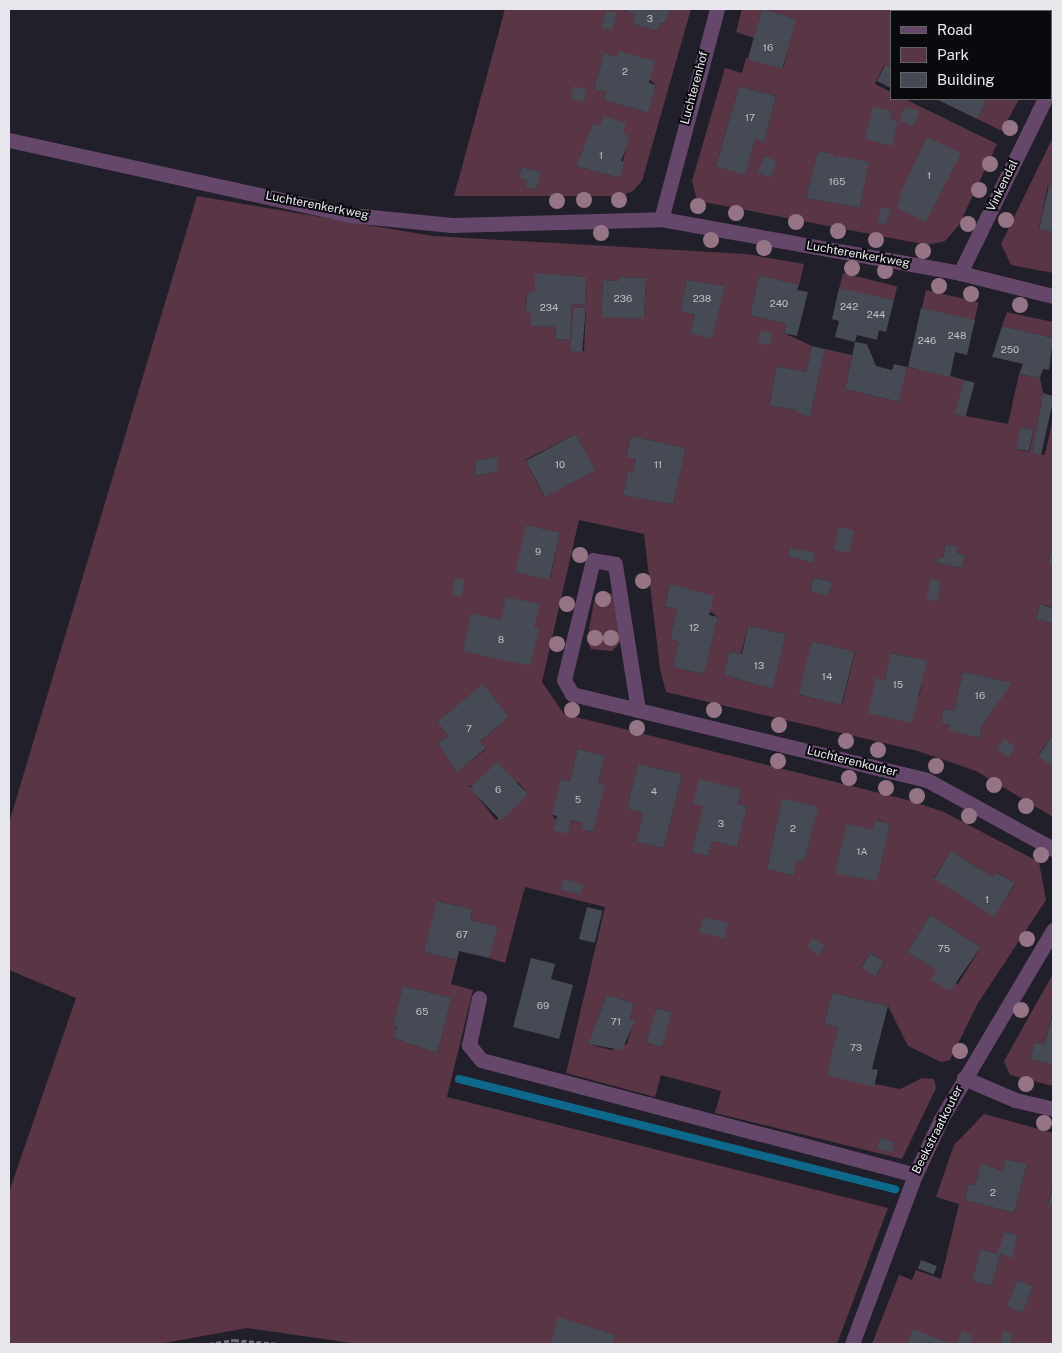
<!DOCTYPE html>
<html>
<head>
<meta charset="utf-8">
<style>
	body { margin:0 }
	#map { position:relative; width:1062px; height:1353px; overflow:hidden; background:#211f29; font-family:"Public Sans",sans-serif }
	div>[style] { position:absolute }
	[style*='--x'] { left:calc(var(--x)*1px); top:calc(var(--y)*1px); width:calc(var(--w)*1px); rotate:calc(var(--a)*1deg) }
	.green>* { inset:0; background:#5a3546; transform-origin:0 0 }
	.stream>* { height:8px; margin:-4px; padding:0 4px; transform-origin:4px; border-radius:4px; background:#0e688b }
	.building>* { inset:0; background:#454a54; transform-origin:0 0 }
	.path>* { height:3px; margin-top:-1.5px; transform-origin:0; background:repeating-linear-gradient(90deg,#6f6e76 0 5px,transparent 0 7.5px) }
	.street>* { height:15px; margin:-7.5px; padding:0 7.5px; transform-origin:7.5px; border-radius:7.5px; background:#66476c }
	.trees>* { width:16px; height:16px; margin:-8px; border-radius:50%; background:#957486 }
	span { translate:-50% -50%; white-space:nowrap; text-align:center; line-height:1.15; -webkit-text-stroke:4px #0a0a0e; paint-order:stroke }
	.number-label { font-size:10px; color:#bebfc7 }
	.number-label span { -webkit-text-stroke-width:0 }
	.street-label { font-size:12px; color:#e7e6ed }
	.frame { position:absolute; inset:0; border:10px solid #e7e6ed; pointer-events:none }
	.legend { position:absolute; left:890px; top:10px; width:162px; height:90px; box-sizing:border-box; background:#0a0a0e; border:1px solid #626267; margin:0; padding:6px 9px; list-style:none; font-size:15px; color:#e7e6ed }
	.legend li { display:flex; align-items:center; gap:10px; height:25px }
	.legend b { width:25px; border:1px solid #626267 }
</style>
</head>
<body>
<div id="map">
	<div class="green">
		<i style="clip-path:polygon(evenodd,505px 9px,623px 9px,635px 15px,633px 24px,657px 31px,660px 23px,665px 24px,670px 9px,691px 9px,642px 181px,633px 191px,621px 196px,454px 196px,505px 9px,618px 52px,656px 85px,648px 113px,604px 100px,606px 92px,594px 89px,604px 53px,617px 57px,618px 52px,505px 9px,593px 125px,628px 135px,620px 178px,576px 166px,593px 125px,505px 9px,522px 167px,540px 172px,536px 190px,525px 187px,527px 181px,519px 178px,522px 167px)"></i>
		<i style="clip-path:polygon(evenodd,742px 9px,961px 9px,891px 11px,891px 68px,884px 65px,875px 84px,891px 92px,891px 99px,905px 99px,997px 144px,959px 225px,945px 241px,927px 245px,704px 202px,696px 197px,692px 181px,725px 68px,742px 73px,746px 58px,783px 68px,796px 19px,762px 9px,754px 38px,736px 32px,742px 9px,739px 86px,776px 96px,764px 141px,755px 139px,745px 174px,716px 166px,739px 86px,742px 9px,873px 107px,892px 111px,891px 119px,898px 121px,892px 145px,873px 107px,742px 9px,818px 151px,834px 154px,834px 159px,869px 162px,860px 208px,806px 198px,818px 151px,742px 9px,764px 156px,776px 161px,770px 177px,759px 173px,764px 156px)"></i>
		<i style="clip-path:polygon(987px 99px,1019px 99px,1002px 131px,977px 119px)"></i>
		<i style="clip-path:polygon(1053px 137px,1053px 186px,1048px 185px,1039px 228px,1053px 232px,1053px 273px,1011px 265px,1001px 244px)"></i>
		<i style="clip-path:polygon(evenodd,197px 196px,433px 236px,746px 254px,804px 264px,799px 285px,759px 275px,750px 315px,786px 324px,784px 333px,812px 346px,806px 372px,777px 366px,769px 406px,797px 410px,810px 417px,825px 349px,852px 355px,845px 389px,898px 402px,907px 367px,951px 376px,964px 380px,956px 414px,1008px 424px,1019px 374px,1040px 378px,1043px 393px,1032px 453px,1045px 455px,1053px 417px,1053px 544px,1048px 562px,1053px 564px,1053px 607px,1040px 604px,1036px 619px,1053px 624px,1053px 735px,1038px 755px,1053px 767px,1053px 817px,976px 771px,918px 751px,666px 692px,660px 669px,644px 534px,579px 520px,542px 682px,564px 714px,911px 801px,944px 812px,1039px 862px,1046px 900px,978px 1003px,950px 1060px,941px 1062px,908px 1046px,888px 1006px,832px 993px,824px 1024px,838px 1027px,828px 1075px,900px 1089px,922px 1078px,934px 1079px,936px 1088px,902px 1159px,715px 1113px,721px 1091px,661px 1075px,655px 1097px,566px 1073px,605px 907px,525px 887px,505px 963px,489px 958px,497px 927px,471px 920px,472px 909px,438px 901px,424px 952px,457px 960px,451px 984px,473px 990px,447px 1097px,888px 1208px,837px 1344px,358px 1344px,247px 1328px,159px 1344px,9px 1344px,9px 1192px,76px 998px,9px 970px,9px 823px,197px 196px,536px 274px,586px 277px,585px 305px,572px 304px,570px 340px,555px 339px,556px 327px,531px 326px,531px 313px,526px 312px,527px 293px,535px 291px,536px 274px,197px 196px,620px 277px,646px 278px,644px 319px,601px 316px,603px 280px,619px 281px,620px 277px,197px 196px,687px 280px,725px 286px,712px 338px,690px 333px,695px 315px,680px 311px,687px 280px,197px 196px,575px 307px,586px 308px,584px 351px,573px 351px,575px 307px,197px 196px,1021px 427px,1034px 430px,1029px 452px,1017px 449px,1021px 427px,197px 196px,576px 434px,595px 470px,544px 496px,525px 460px,576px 434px,197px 196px,631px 436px,686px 448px,673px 504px,623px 495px,628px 472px,633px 473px,636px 459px,626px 456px,631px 436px,197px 196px,496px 457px,498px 472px,474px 476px,476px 460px,496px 457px,197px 196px,526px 525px,560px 533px,550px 579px,526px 525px,197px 196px,946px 544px,958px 547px,957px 553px,965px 555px,962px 568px,936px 563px,937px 557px,943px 558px,946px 544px,197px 196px,790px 548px,815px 554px,813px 563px,788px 556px,790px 548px,197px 196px,814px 577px,832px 582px,829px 595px,810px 590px,814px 577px,197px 196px,670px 584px,718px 617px,704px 674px,673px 667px,679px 642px,670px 639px,677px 609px,665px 606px,670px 584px,197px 196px,748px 626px,786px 634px,773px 689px,724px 675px,729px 652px,741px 654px,748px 626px,197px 196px,812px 641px,855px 652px,842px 705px,801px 695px,812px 641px,197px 196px,892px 653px,926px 661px,919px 697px,885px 680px,892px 653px,197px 196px,963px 672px,1011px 683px,982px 726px,979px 738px,949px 730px,950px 725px,941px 723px,944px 709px,954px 711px,963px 672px,197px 196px,483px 685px,509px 717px,480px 741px,486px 749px,457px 771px,438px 743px,448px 736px,437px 722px,483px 685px,197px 196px,578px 749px,605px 756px,598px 783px,604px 784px,593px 832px,582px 829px,583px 823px,571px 820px,568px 834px,552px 815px,562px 779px,570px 782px,578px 749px,197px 196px,638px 764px,682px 774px,664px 848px,636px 842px,643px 813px,627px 809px,638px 764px,197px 196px,518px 782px,528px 794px,496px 820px,469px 786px,518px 782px,197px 196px,710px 782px,741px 789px,738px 804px,747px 806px,737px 847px,712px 841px,708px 856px,692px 852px,710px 782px,197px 196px,782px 799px,817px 807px,804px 862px,797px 860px,794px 876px,767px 869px,782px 799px,197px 196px,876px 820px,890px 824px,877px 880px,835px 873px,873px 830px,876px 820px,197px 196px,951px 851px,993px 877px,997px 872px,1015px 884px,995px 916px,934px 878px,951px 851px,197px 196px,930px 915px,981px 947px,958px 984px,907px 952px,930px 915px,197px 196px,870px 953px,885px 962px,876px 976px,861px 967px,870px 953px,197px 196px,403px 986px,452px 998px,437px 1053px,394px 1038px,397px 1027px,393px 1026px,403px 986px,197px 196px,607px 995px,634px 1003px,630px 1019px,634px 1021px,627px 1044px,611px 1050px,588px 1044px,607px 995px,197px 196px,656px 1008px,671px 1012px,662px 1047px,647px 1043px,656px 1008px)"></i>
		<i style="left:843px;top:273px;width:56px;height:16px;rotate:14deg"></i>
		<i style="left:926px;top:290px;width:54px;height:19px;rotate:13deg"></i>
		<i style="clip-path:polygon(1007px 312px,1053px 322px,1053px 338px,1002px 326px)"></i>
		<i style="clip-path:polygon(601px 591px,616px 595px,623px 639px,612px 651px,591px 649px,587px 641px,594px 601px)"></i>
		<i style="clip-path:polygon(1053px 974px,1053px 1011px,1044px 1045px,1035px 1042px,1030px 1059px,1053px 1065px,1053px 1086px,1010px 1075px,1004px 1061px)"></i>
		<i style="clip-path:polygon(evenodd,984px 1114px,1053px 1133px,1053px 1183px,1048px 1204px,1053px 1206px,1053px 1288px,1050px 1288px,1053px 1289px,1053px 1344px,872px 1344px,899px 1275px,912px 1280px,916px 1270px,941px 1279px,959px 1204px,936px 1197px,954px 1145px,984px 1114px,1005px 1159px,1027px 1164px,1014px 1213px,965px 1200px,969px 1184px,975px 1185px,981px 1163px,1003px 1171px,1005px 1159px,984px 1114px,1006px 1232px,1018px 1235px,1013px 1257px,1000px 1254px,992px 1286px,972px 1281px,980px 1249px,997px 1254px,1006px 1232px,984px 1114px,1017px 1280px,1033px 1286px,1023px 1311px,1008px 1306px,1017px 1280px)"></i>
	</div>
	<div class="stream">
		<i style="--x:459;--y:1079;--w:450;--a:14.2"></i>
	</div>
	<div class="building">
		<i style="clip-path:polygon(623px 9px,670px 9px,665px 24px,660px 23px,657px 31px,633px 24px,635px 15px)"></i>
		<i style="left:762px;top:9px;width:36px;height:52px;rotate:16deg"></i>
		<i style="clip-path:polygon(961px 9px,1022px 9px,959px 11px)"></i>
		<i style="left:606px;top:10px;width:11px;height:18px;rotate:15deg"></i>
		<i style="clip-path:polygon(618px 51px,655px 61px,649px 83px,656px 85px,648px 113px,604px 100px,606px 92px,594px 89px,604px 53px,617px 57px)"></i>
		<i style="clip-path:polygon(885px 65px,891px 68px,891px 88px,877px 81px)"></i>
		<i style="left:573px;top:86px;width:14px;height:13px;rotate:12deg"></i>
		<i style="clip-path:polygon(739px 86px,776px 96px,764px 142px,755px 139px,745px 175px,716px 166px)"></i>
		<i style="clip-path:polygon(936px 99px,987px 99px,977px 119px)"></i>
		<i style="clip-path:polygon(873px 106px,892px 111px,891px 119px,898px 121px,892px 146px,865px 139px)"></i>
		<i style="left:905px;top:106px;width:15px;height:16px;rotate:20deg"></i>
		<i style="clip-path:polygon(603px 116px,626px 123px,623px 133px,628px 135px,629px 141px,621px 161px,625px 162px,620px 178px,576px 166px,593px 124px,600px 126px)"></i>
		<i style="clip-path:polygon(927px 137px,961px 153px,926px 222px,897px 208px,901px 199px,898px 198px)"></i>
		<i style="clip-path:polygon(818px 151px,834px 154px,834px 159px,838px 156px,869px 162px,860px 208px,806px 198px)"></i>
		<i style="left:764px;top:156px;width:14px;height:18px;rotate:21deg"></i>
		<i style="clip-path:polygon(522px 167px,541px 172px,536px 190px,525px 187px,527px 181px,519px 178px)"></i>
		<i style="clip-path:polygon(1049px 185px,1053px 186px,1053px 232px,1039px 229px)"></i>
		<i style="left:881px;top:207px;width:9px;height:16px;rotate:13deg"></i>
		<i style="clip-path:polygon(535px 273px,586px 277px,585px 305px,572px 304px,570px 340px,555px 339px,556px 327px,531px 326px,531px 313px,526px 313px,527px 293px,535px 291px)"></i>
		<i style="clip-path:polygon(759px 275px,799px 285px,797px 290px,808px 292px,797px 336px,784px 333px,786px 324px,750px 315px)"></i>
		<i style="clip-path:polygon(619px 277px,646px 278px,644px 319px,601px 317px,603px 280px,619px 281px)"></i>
		<i style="clip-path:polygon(687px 280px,725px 286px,712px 339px,690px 333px,695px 315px,680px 311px)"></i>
		<i style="clip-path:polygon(839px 288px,894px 300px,886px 332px,879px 330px,877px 340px,857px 335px,855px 342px,867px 344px,876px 366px,892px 370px,894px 364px,907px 367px,899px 402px,845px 389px,855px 342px,835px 337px,839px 321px,832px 319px)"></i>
		<i style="left:574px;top:307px;width:12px;height:44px;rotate:5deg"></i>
		<i style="clip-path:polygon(921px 308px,975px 320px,967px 355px,955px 352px,950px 377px,908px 367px)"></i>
		<i style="clip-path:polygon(1002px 326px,1053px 338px,1049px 370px,1043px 369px,1040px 378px,1019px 374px,1023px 364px,992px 357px)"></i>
		<i style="left:761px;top:330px;width:12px;height:13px;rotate:14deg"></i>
		<i style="clip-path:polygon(812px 346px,825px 349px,810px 417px,797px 413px,797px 410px,769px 406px,777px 366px,806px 372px)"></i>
		<i style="left:964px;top:380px;width:11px;height:35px;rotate:15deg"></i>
		<i style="clip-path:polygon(1043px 393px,1053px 396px,1053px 401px,1041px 455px,1032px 453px)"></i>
		<i style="left:1021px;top:427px;width:13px;height:22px;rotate:13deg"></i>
		<i style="left:576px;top:434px;width:41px;height:57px;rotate:62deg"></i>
		<i style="clip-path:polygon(631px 436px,686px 448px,673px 504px,623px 495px,628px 471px,633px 473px,636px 459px,626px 457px)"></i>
		<i style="clip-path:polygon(497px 457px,498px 472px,474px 476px,476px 460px)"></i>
		<i style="left:526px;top:525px;width:35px;height:48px;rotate:13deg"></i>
		<i style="left:839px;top:527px;width:16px;height:23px;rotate:14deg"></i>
		<i style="clip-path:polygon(946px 544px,958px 547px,957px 553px,965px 555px,962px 568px,936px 563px,937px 557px,943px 558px)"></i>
		<i style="clip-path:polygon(1053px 544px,1053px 564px,1048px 563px)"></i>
		<i style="clip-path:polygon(790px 548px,815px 553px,813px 563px,788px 556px)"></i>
		<i style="left:814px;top:577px;width:19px;height:14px;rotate:16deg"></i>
		<i style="left:455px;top:578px;width:10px;height:17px;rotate:11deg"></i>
		<i style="left:930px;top:579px;width:11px;height:21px;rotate:10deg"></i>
		<i style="clip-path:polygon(670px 584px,714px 596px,709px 615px,718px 617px,704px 674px,673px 667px,679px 642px,670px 639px,677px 609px,665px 606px)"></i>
		<i style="clip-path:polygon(506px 597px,540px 604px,534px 627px,539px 628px,530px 666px,463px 651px,471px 613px,501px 620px)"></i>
		<i style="clip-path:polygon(1040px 604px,1053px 608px,1053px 624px,1036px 619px)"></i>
		<i style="clip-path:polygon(748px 626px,786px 634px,773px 689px,724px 675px,729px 652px,742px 654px)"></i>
		<i style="left:812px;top:641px;width:44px;height:55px;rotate:14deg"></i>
		<i style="clip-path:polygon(891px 653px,927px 661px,912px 723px,868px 713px,876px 678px,885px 680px)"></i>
		<i style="clip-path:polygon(963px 672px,1012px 683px,982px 726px,979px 738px,948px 730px,950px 725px,941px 723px,944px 709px,954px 711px)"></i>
		<i style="clip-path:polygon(483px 684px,509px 717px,480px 741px,486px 748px,457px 772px,438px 743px,448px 736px,437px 722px)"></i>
		<i style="clip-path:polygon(1053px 735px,1053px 767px,1038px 756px)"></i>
		<i style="left:1004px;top:739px;width:14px;height:13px;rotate:34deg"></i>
		<i style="clip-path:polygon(578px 749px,605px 756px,598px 783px,605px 784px,593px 832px,581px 829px,583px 823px,571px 820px,568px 834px,553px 830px,557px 816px,552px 815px,561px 779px,570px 782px)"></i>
		<i style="left:497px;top:762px;width:45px;height:38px;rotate:46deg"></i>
		<i style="clip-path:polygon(638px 764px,682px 774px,664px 848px,636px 842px,643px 813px,627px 809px)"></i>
		<i style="clip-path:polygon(699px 779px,741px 789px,738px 804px,747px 806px,737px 847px,712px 841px,708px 856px,692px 852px,703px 806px,693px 804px)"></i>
		<i style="clip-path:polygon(782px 798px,818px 807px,804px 862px,797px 860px,794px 876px,767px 869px)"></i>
		<i style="clip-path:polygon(875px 820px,890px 824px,877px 881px,835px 874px,847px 824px,873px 830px)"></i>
		<i style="clip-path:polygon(951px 851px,993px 877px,996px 872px,1015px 883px,995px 917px,934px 879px)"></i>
		<i style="left:564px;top:879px;width:20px;height:11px;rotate:15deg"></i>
		<i style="clip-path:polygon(437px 901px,472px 909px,471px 920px,498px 927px,489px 958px,459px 951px,457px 960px,424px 952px)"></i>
		<i style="left:587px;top:907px;width:16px;height:33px;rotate:14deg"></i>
		<i style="clip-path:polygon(930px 915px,981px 947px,950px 991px,931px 980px,937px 971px,907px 952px)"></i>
		<i style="left:703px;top:917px;width:26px;height:16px;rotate:13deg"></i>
		<i style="left:813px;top:938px;width:14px;height:11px;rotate:34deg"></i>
		<i style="left:870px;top:953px;width:17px;height:17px;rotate:31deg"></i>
		<i style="clip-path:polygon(531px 958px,555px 964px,551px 979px,573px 985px,559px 1039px,513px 1027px)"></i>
		<i style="clip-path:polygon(403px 986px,452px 998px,437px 1053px,394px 1038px,397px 1027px,393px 1026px)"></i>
		<i style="clip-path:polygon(832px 993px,888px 1006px,872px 1069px,878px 1070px,874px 1087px,827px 1075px,838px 1027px,824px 1024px)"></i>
		<i style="clip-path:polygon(607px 995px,634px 1003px,630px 1019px,635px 1021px,622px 1050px,588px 1044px)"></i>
		<i style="left:656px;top:1008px;width:16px;height:36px;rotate:15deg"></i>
		<i style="clip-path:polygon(1053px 1013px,1053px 1065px,1030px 1059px,1035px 1042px,1044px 1045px)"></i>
		<i style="left:880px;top:1138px;width:15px;height:11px;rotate:16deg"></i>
		<i style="clip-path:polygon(1005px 1159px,1027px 1164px,1014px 1213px,965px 1200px,969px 1184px,975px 1185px,981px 1163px,1003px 1171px)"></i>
		<i style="clip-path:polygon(1053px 1185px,1053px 1206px,1048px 1205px)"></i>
		<i style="clip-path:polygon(1005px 1232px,1018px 1235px,1013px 1258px,1000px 1254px,992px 1286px,972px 1281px,980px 1249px,997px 1254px)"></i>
		<i style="left:921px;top:1260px;width:17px;height:9px;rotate:21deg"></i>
		<i style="left:1017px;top:1280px;width:17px;height:28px;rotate:21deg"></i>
		<i style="clip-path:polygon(558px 1317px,615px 1335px,613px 1344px,551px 1344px)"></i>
		<i style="clip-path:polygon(913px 1329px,952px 1344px,907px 1344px)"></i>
		<i style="clip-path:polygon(962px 1331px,973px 1336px,970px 1344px,957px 1344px)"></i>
		<i style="clip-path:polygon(1003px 1331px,1013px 1334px,1010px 1344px,1000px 1344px)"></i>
	</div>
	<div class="path">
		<i style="--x:209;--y:1344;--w:25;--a:-9"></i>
		<i style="--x:234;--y:1340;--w:45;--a:5.1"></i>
	</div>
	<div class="street">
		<i style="--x:717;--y:9;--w:217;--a:104.9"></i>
		<i style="--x:661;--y:219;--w:304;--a:10.2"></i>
		<i style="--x:960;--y:273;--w:96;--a:13.9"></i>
		<i style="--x:1051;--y:87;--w:5;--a:-68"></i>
		<i style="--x:9;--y:140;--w:350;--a:12.4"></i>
		<i style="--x:351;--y:215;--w:101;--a:5.7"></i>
		<i style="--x:452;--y:225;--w:209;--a:-1.6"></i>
		<i style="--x:960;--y:273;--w:194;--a:-64"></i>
		<i style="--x:638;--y:710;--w:148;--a:-99"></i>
		<i style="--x:615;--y:564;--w:22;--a:-170"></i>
		<i style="--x:593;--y:560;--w:123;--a:103.6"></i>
		<i style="--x:564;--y:680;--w:16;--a:60"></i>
		<i style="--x:572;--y:694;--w:68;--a:13.6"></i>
		<i style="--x:638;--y:710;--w:297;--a:13.6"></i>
		<i style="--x:927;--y:780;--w:144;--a:28.7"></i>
		<i style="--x:479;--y:998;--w:48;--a:102"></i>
		<i style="--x:469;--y:1045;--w:19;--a:51"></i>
		<i style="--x:481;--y:1060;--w:449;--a:14.8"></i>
		<i style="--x:964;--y:1078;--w:56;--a:23.3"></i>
		<i style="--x:1015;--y:1100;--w:39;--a:13"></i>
		<i style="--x:852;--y:1344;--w:180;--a:-69.6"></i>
		<i style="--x:915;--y:1175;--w:62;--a:-65.1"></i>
		<i style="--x:941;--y:1119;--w:220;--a:-59.3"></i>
	</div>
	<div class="trees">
		<i style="left:1010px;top:128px"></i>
		<i style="left:990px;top:164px"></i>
		<i style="left:979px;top:190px"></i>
		<i style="left:584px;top:200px"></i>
		<i style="left:619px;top:200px"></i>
		<i style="left:557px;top:201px"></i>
		<i style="left:698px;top:206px"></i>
		<i style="left:736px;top:213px"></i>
		<i style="left:1006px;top:220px"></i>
		<i style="left:796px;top:222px"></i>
		<i style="left:968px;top:224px"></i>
		<i style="left:838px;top:231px"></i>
		<i style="left:601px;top:233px"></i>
		<i style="left:711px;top:240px"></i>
		<i style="left:876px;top:240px"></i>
		<i style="left:764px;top:248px"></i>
		<i style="left:923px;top:251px"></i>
		<i style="left:852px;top:268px"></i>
		<i style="left:885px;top:271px"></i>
		<i style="left:939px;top:286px"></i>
		<i style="left:971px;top:294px"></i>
		<i style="left:1020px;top:305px"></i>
		<i style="left:580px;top:555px"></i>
		<i style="left:643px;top:581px"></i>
		<i style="left:603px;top:599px"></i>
		<i style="left:567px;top:604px"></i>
		<i style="left:595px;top:638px"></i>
		<i style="left:611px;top:638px"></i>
		<i style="left:557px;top:644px"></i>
		<i style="left:572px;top:710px"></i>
		<i style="left:714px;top:710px"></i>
		<i style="left:779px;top:725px"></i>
		<i style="left:637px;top:728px"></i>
		<i style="left:846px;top:741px"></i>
		<i style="left:878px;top:750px"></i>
		<i style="left:778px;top:761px"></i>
		<i style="left:936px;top:766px"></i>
		<i style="left:849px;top:778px"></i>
		<i style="left:994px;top:785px"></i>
		<i style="left:886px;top:788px"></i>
		<i style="left:917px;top:796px"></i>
		<i style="left:1026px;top:806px"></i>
		<i style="left:969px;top:816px"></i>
		<i style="left:1041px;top:855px"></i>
		<i style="left:1027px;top:939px"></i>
		<i style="left:1021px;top:1010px"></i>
		<i style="left:960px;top:1051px"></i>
		<i style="left:1026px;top:1084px"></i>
		<i style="left:1044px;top:1123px"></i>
	</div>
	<div class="number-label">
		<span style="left:650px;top:19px">3</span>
		<span style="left:768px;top:48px">16</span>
		<span style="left:625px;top:72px">2</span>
		<span style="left:750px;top:118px">17</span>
		<span style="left:601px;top:156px">1</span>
		<span style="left:929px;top:176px">1</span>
		<span style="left:837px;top:182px">165</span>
		<span style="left:623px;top:299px">236</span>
		<span style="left:702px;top:299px">238</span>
		<span style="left:779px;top:304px">240</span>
		<span style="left:849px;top:307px">242</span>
		<span style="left:549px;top:308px">234</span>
		<span style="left:876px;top:315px">244</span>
		<span style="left:957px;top:336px">248</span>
		<span style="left:927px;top:341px">246</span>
		<span style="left:1010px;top:350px">250</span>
		<span style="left:560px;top:465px">10</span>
		<span style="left:658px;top:465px">11</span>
		<span style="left:538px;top:552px">9</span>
		<span style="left:694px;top:628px">12</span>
		<span style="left:501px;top:640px">8</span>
		<span style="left:759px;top:666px">13</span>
		<span style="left:827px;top:677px">14</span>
		<span style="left:898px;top:685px">15</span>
		<span style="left:980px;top:696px">16</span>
		<span style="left:469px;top:729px">7</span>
		<span style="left:498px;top:790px">6</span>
		<span style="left:654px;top:792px">4</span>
		<span style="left:578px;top:800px">5</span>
		<span style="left:721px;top:824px">3</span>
		<span style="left:793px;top:829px">2</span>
		<span style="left:862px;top:852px">1A</span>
		<span style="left:987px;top:900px">1</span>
		<span style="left:462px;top:935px">67</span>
		<span style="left:944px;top:949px">75</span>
		<span style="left:543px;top:1006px">69</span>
		<span style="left:422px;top:1012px">65</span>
		<span style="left:616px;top:1022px">71</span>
		<span style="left:856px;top:1048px">73</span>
		<span style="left:993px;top:1193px">2</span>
	</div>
	<div class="street-label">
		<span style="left:695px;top:88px;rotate:-75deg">Luchterenhof</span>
		<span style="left:1003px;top:186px;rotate:-64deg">Vinkendal</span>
		<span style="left:317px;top:206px;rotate:11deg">Luchterenkerkweg</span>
		<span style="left:858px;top:255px;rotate:10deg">Luchterenkerkweg</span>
		<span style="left:852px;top:762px;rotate:14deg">Luchterenkouter</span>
		<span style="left:938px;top:1130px;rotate:-63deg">Beekstraatkouter</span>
	</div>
	<div class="frame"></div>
	<ul class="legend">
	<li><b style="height:6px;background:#66476c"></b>Road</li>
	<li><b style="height:14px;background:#5a3546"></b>Park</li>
	<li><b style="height:14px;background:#454a54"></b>Building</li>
	</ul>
</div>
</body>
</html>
